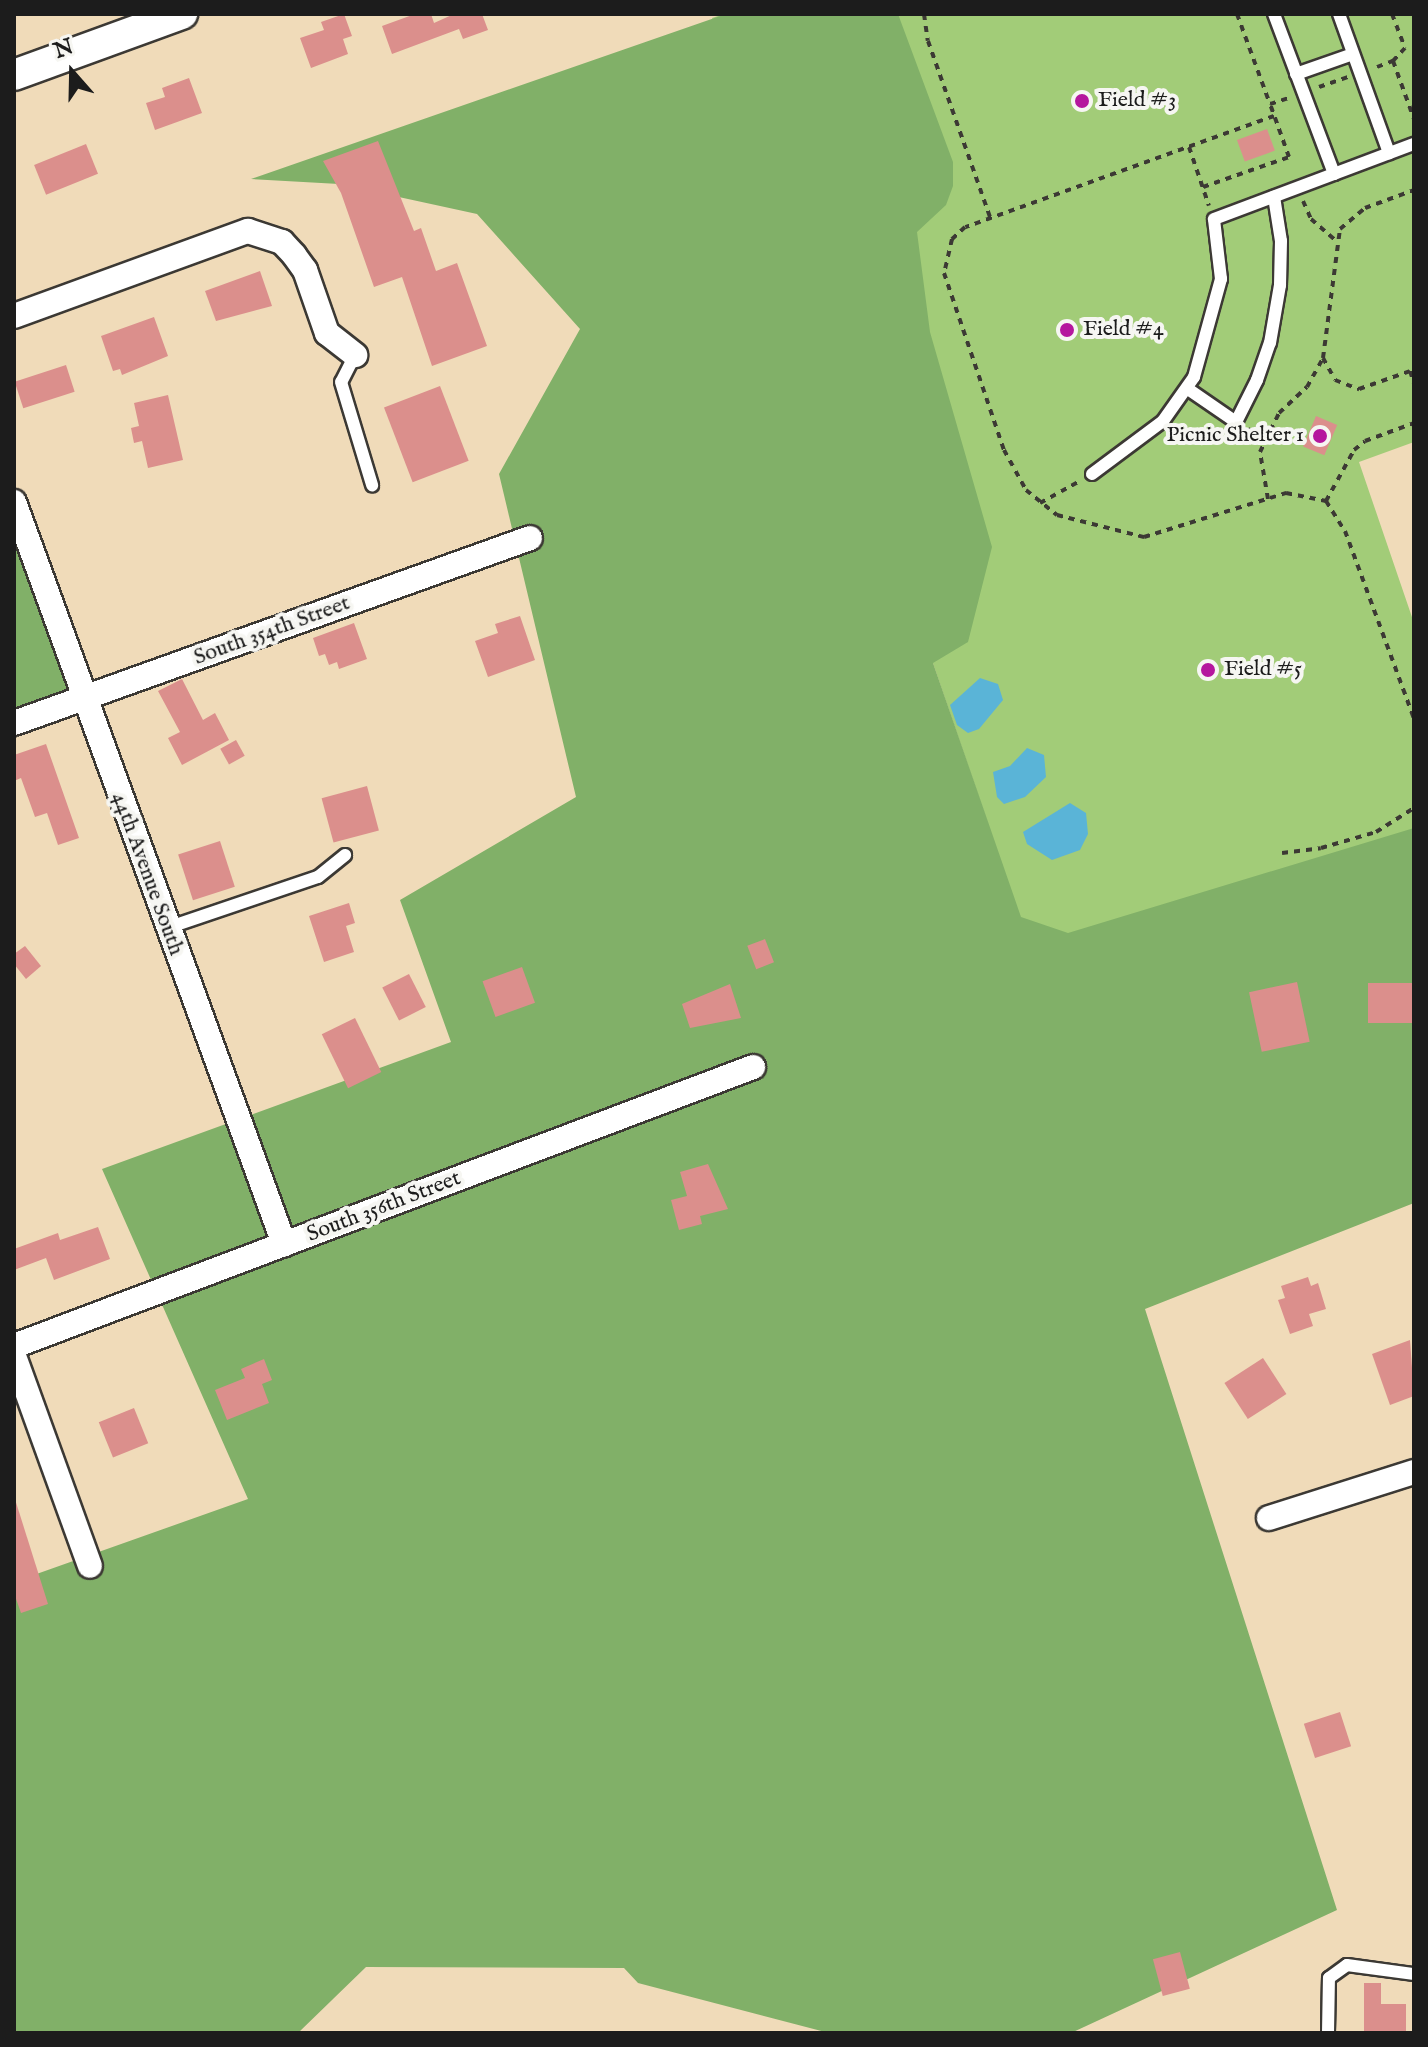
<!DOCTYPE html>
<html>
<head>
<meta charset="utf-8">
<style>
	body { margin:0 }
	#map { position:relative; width:1428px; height:2047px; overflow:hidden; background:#f0dbb9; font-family:"IM FELL English",serif }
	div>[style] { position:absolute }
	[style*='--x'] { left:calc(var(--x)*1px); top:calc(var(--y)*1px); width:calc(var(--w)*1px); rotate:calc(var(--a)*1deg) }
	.green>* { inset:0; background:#a2cc78 }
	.forest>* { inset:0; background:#81b068 }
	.water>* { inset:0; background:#5ab4d7 }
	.building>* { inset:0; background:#db8f8c; transform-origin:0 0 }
	.path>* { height:4px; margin-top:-2px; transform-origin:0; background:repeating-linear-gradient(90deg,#3c3934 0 6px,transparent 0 12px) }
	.roads { filter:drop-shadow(2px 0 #3c3934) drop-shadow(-2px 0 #3c3934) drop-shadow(0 2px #3c3934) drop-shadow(0 -2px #3c3934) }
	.service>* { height:12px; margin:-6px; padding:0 6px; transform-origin:6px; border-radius:6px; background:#fff }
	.minor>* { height:24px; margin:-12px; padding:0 12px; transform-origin:12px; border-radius:12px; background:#fff }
	.tertiary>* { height:30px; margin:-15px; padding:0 15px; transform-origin:15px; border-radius:15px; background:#fff }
	.dots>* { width:22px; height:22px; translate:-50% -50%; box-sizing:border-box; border:4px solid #f6f6f2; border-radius:50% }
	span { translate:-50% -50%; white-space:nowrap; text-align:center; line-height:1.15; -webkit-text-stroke:8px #f6f6f2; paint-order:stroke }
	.poi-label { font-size:22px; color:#1c1c1c }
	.left { translate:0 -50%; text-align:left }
	.right { translate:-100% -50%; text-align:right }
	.street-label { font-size:22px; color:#1c1c1c }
	.frame { position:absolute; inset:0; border:16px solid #1c1c1c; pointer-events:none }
	.north { position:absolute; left:32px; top:32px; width:80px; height:80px; -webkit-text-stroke:6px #f6f6f2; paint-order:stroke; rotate:340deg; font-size:22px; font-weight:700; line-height:32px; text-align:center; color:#1c1c1c }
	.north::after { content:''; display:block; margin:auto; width:28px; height:36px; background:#1c1c1c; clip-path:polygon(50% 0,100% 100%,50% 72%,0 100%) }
</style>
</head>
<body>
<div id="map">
	<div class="green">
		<i style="clip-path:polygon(724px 14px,1414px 14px,1414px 442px,1359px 462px,1414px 623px,1414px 831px,1035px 961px,712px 18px)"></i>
	</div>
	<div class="forest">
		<i style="clip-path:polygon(726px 14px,898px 14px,953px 162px,953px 186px,946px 205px,917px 232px,930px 332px,992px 547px,968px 642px,933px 663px,1021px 917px,1068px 933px,1414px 828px,1414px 1203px,1145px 1309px,1337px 1910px,1071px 2033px,829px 2033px,638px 1983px,624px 1968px,366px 1967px,298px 2033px,14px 2033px,14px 1582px,248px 1499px,102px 1169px,451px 1042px,400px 900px,576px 797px,499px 474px,580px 329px,477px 214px,339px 184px,251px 179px)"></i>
		<i style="clip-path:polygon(14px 502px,83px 699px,14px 723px)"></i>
	</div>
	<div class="water">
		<i style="clip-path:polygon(980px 678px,998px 684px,1003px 700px,979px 729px,968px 733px,957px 725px,950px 705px)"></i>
		<i style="clip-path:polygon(1027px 748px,1044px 755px,1046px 777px,1025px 797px,1004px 804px,997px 797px,993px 772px,1010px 766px)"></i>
		<i style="clip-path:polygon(1070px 803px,1086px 813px,1088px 834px,1080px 850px,1052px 860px,1027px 844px,1023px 832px)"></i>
	</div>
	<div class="building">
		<i style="clip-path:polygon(344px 14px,352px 36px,343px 39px,348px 54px,311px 68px,300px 38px,324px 30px,321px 22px)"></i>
		<i style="clip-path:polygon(415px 14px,431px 14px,434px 23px,454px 14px,482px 14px,488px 30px,463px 39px,459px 29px,392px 54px,382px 26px)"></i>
		<i style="clip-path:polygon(189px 78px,202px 113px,155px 130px,146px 103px,165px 97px,162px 88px)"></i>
		<i style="left:1267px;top:129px;width:23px;height:32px;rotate:70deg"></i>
		<i style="clip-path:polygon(378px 141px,414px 231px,421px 228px,436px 271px,457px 263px,487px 346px,432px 366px,402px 277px,374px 287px,341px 193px,323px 161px)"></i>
		<i style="left:86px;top:144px;width:32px;height:56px;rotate:68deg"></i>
		<i style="clip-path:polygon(260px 271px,272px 306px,216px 321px,205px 291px)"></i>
		<i style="clip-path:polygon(154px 317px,168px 356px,122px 375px,120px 369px,113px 371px,101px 336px)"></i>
		<i style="left:66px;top:365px;width:28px;height:54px;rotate:72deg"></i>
		<i style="left:440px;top:386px;width:80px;height:60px;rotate:69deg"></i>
		<i style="clip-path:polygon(168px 395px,183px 460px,148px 468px,142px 441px,134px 443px,131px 428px,139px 426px,134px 403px)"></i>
		<i style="left:1316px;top:416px;width:23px;height:33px;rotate:23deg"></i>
		<i style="clip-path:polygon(520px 616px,535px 660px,488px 677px,475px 641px,498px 633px,495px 624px)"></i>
		<i style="clip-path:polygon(354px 623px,367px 659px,339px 669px,337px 662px,329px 665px,325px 654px,319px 656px,313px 638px)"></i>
		<i style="clip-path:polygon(182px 679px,203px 720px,215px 713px,229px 740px,182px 765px,168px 738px,180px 732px,158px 691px)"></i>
		<i style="left:236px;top:740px;width:18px;height:18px;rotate:61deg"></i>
		<i style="clip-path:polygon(46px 744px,79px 838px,58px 845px,47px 813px,35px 817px,21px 778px,14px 781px,14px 755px)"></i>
		<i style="left:367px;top:786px;width:46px;height:47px;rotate:75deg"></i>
		<i style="left:220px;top:841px;width:48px;height:44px;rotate:72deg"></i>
		<i style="clip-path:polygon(349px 903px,355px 923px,346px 926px,354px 952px,324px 962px,309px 916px)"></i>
		<i style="left:765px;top:939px;width:25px;height:19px;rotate:69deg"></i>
		<i style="clip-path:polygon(25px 946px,41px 966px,26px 979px,14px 964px,14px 954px)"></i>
		<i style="left:522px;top:967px;width:38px;height:42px;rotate:70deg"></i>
		<i style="left:409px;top:974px;width:37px;height:30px;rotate:63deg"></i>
		<i style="left:1297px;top:982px;width:61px;height:49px;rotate:78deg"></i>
		<i style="left:1414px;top:983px;width:40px;height:46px;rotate:90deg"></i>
		<i style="clip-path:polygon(730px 984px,741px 1018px,690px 1028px,682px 1004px)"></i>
		<i style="left:355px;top:1018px;width:60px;height:37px;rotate:64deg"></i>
		<i style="clip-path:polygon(708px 1164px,728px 1209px,700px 1216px,702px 1224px,679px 1230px,671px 1200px,687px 1196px,680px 1172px)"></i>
		<i style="clip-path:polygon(98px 1227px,110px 1259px,54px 1280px,46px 1258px,14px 1270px,14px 1249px,58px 1233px,60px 1240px)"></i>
		<i style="clip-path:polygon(1308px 1277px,1311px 1286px,1318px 1283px,1326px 1309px,1309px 1314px,1313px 1326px,1290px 1334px,1278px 1300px,1285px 1298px,1281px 1286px)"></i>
		<i style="clip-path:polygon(1410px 1340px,1414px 1396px,1390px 1405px,1372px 1354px)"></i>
		<i style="left:1263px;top:1358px;width:43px;height:46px;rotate:57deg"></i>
		<i style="clip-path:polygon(264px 1359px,272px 1380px,262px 1384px,269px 1403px,227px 1420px,215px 1390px,245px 1378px,241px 1369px)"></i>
		<i style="left:134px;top:1408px;width:38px;height:38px;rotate:68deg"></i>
		<i style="clip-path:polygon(14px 1496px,48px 1604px,21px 1613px,14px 1593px)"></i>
		<i style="left:1340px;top:1712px;width:36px;height:38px;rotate:72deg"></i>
		<i style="left:1180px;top:1952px;width:38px;height:28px;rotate:75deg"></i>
		<i style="clip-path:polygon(1364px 1983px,1381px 1983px,1381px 2004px,1406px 2004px,1406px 2033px,1364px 2033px)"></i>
	</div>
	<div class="path">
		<i style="--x:924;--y:14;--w:27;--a:82"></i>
		<i style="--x:928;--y:41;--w:187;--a:70.6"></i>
		<i style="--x:1237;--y:14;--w:96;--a:69.9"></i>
		<i style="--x:1392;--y:14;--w:36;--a:69"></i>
		<i style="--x:1405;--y:48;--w:18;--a:133"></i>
		<i style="--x:1377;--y:67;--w:17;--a:-21"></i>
		<i style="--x:1393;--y:61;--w:62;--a:70.1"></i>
		<i style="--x:1319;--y:87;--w:31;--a:-19"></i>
		<i style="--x:1274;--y:116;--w:328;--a:160.2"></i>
		<i style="--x:965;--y:227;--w:18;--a:137"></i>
		<i style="--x:952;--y:239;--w:35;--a:103"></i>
		<i style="--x:944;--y:273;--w:187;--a:71.3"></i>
		<i style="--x:1004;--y:450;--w:46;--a:61.2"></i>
		<i style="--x:1026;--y:490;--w:40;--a:39"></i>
		<i style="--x:1057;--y:515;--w:90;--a:14.2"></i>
		<i style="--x:1144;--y:537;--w:149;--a:-17.2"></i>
		<i style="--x:1286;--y:493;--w:41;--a:11.3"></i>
		<i style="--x:1326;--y:501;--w:36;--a:58"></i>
		<i style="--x:1345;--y:531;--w:200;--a:69.8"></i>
		<i style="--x:1189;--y:147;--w:62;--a:71.3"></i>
		<i style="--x:1203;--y:187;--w:91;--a:-19.2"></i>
		<i style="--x:1289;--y:157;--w:56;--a:-109.7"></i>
		<i style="--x:1270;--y:104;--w:20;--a:-18"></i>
		<i style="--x:1303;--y:201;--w:20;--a:66"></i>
		<i style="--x:1311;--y:219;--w:32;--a:41"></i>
		<i style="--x:1323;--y:358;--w:25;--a:61"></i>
		<i style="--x:1335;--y:380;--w:26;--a:21"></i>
		<i style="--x:1359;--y:389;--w:54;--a:-19.4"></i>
		<i style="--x:1410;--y:371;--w:13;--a:72"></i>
		<i style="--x:1248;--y:429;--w:18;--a:34"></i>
		<i style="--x:1268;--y:499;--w:48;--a:-99.7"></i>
		<i style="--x:1260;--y:452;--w:43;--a:-64"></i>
		<i style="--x:1279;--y:413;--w:38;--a:-43"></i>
		<i style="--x:1307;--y:387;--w:33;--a:-61"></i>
		<i style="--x:1323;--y:358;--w:130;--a:-82.5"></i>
		<i style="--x:1340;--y:229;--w:33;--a:-40"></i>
		<i style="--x:1365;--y:208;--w:52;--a:-20.2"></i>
		<i style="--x:1326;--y:501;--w:58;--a:-61.2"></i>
		<i style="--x:1354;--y:450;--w:14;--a:-39"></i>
		<i style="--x:1365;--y:441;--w:52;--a:-20.2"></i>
		<i style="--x:1040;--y:503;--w:46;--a:-28.8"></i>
		<i style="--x:1282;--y:853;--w:39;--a:-7"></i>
		<i style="--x:1321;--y:848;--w:57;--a:-16.2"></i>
		<i style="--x:1376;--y:832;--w:45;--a:-32.3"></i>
	</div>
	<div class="roads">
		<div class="service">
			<i style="--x:1274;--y:14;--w:171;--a:69.4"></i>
			<i style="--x:1339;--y:14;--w:148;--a:70.2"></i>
			<i style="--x:1296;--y:74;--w:60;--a:-19.3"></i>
			<i style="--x:355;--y:355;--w:30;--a:117"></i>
			<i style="--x:341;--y:382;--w:108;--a:73.2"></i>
			<i style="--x:1188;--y:389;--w:58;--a:34.5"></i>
			<i style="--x:1236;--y:422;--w:47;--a:-63.4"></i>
			<i style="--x:1257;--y:380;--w:39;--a:-71"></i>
			<i style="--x:1270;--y:343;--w:59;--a:-80.2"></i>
			<i style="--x:1280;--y:285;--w:44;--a:-88.7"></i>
			<i style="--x:1281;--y:241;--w:45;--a:-99"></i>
			<i style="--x:1092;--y:474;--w:89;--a:-36.7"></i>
			<i style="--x:1163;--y:421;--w:54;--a:-54.8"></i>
			<i style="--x:1194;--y:377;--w:102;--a:-74.6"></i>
			<i style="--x:1221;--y:279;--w:60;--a:-96.7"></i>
			<i style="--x:1214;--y:219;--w:214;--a:-20.6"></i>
			<i style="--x:167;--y:928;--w:159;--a:-18.7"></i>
			<i style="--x:318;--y:877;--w:35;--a:-39"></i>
			<i style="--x:1328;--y:2033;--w:55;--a:-89"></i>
			<i style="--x:1329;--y:1978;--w:22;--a:-36"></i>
			<i style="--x:1347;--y:1965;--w:68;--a:7.7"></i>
		</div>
		<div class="minor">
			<i style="--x:14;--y:316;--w:249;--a:-20"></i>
			<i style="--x:248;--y:231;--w:36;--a:18"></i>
			<i style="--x:282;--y:242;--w:18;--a:47"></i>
			<i style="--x:294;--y:255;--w:19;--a:54"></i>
			<i style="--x:305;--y:270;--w:67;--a:70.8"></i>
			<i style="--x:327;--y:333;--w:36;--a:38"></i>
			<i style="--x:14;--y:502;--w:790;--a:70"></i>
			<i style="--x:14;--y:723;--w:548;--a:-19.72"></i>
			<i style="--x:14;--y:1346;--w:790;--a:-20.68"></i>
			<i style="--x:14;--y:1356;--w:223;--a:70.1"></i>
			<i style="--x:1269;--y:1518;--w:152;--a:-17.6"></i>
		</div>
		<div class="tertiary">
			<i style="--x:14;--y:75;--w:179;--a:-20"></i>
		</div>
	</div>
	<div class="dots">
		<i style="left:1082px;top:101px;background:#b5179e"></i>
		<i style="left:1067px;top:330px;background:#b5179e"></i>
		<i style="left:1320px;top:436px;background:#b5179e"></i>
		<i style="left:1208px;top:670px;background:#b5179e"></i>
	</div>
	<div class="poi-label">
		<span class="left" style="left:1098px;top:101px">Field #3</span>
		<span class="left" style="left:1083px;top:330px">Field #4</span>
		<span class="right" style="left:1304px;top:436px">Picnic Shelter 1</span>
		<span class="left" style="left:1224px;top:670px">Field #5</span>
	</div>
	<div class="street-label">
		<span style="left:272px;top:631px;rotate:-20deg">South 354th Street</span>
		<span style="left:147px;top:874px;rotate:70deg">44th Avenue South</span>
		<span style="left:384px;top:1207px;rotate:-21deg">South 356th Street</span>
	</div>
	<div class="frame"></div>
	<div class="north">N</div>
</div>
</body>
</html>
